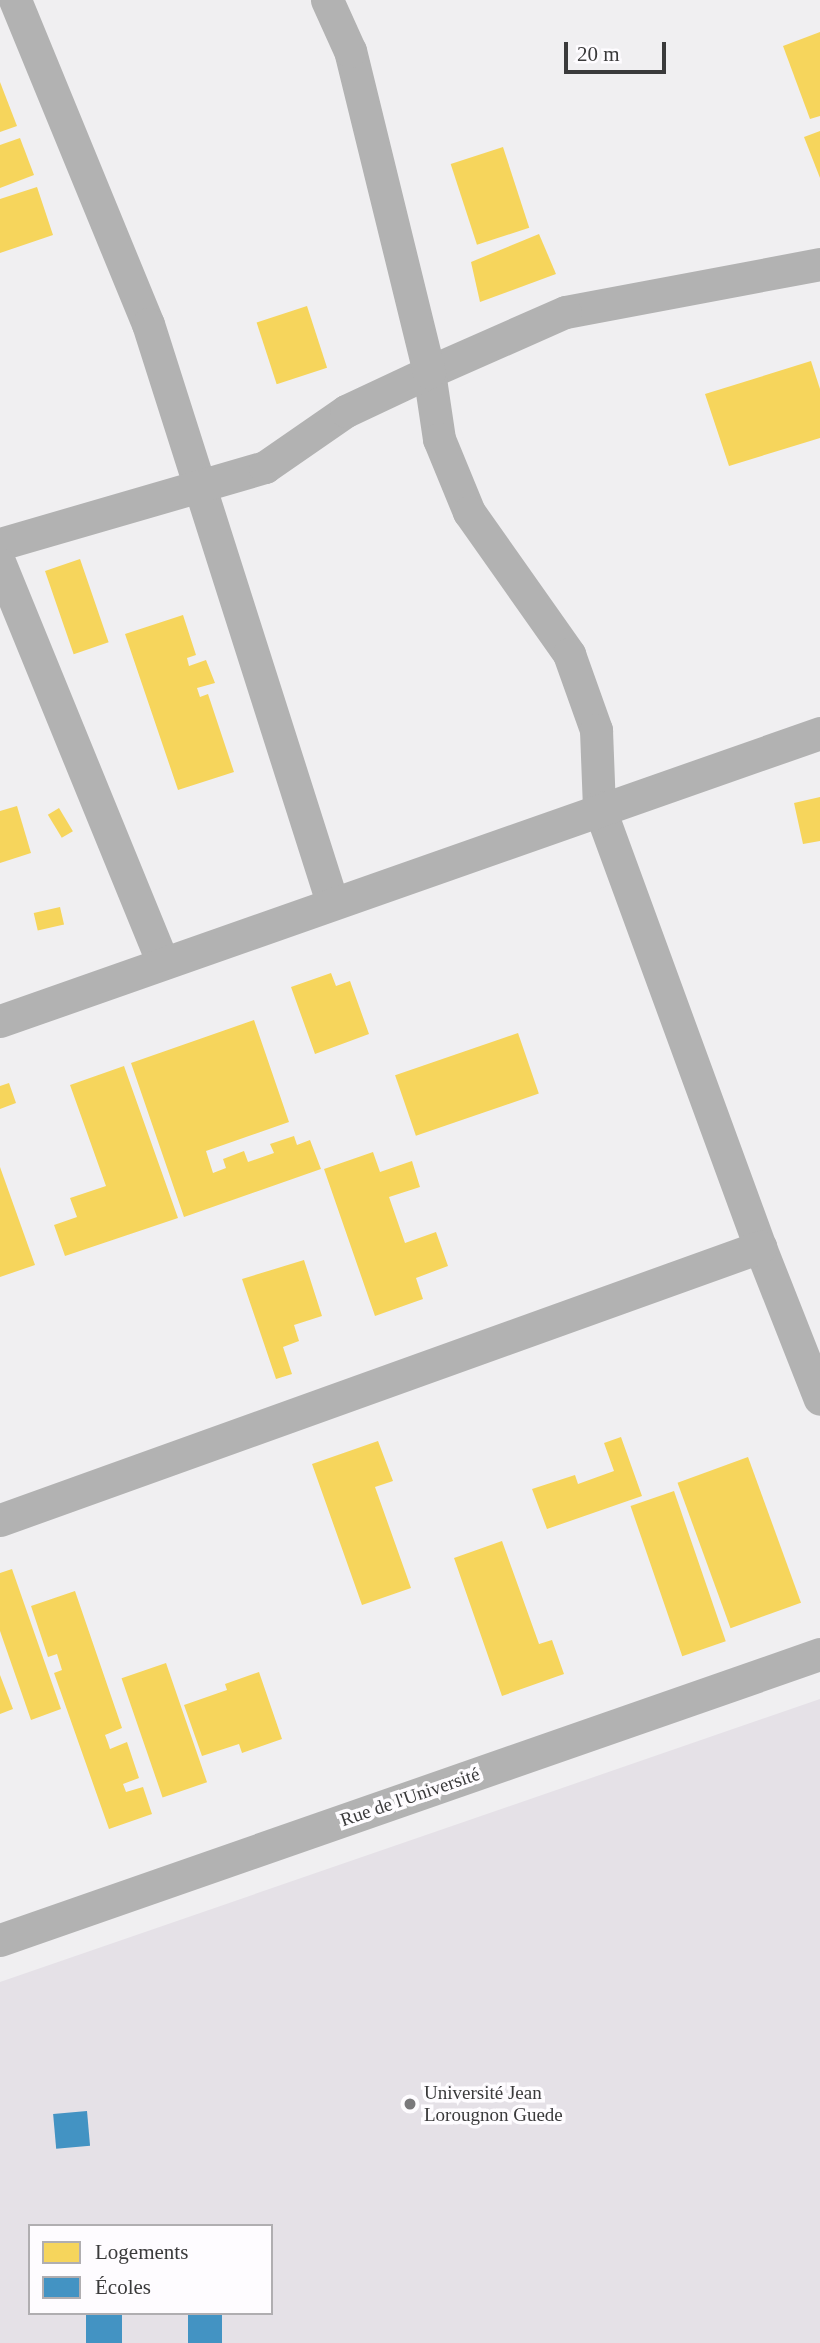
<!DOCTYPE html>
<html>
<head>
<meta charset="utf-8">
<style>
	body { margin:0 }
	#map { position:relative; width:820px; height:2343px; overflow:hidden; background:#f0eff1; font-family:Georgia,serif }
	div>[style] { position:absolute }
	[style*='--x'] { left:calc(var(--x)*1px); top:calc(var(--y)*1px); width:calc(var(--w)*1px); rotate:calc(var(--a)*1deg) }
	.built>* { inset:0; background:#e5e1e7 }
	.homes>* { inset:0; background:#f6d55c; transform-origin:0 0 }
	.schools>* { inset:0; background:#4393c3; transform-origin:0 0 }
	.minor>* { height:33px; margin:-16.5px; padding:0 16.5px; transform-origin:16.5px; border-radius:16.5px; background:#b2b2b2 }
	.dots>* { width:19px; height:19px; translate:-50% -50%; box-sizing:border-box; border:4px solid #fefcff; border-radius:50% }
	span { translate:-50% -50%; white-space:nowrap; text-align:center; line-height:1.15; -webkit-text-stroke:7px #fefcff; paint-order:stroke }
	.street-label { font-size:19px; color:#3a3a3b }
	.poi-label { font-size:19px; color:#3a3a3b }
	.left { translate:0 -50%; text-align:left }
	.legend { position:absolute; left:28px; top:2224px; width:245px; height:91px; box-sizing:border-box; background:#fefcff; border:2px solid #b0aeb1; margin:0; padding:9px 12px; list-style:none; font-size:21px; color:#3a3a3b }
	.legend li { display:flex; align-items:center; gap:14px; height:35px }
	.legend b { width:35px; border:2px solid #b0aeb1 }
	.scale { position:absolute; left:564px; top:42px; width:102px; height:32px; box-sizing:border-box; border:4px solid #3a3a3b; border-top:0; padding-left:9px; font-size:21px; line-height:24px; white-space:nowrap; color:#3a3a3b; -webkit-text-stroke:5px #fefcff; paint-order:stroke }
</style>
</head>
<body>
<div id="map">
	<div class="built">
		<i style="clip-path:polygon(evenodd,820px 1699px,820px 2343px,0 2343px,0 1982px,820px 1699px,30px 2226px,271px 2226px,271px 2313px,30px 2313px,30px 2226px)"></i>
	</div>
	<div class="homes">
		<i style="clip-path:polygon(820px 32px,820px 116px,810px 119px,783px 46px)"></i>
		<i style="clip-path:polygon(0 82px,17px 126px,0 132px)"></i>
		<i style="clip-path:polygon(820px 131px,820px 178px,804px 137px)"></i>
		<i style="clip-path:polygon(20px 138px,34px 175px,0 188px,0 145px)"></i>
		<i style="left:503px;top:147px;width:85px;height:55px;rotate:72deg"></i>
		<i style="clip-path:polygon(37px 187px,53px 235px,0 253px,0 199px)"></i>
		<i style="clip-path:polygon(539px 234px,556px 274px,480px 302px,471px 262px)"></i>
		<i style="left:307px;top:306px;width:65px;height:53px;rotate:72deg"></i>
		<i style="clip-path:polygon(811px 361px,820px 389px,820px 438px,729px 466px,705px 394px)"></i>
		<i style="left:80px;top:559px;width:88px;height:37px;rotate:71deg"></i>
		<i style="clip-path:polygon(183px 615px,196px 655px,187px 658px,189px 666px,206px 660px,215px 683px,197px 688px,200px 697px,208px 694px,234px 772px,178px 790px,125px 634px)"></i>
		<i style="clip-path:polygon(820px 797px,820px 841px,803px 844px,794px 803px)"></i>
		<i style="clip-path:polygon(17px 806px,31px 853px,0 863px,0 811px)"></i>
		<i style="left:59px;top:808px;width:27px;height:13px;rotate:59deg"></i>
		<i style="left:60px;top:907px;width:18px;height:27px;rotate:77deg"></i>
		<i style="clip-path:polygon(331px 973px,336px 986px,350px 981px,369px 1034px,315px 1054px,291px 987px)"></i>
		<i style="clip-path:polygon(254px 1020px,289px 1122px,206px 1151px,213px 1173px,226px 1168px,223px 1159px,244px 1151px,248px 1162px,274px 1153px,270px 1144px,294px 1136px,297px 1145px,310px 1140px,321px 1169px,184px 1217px,131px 1063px)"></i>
		<i style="left:518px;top:1033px;width:64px;height:130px;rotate:71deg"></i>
		<i style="clip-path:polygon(124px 1066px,178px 1218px,65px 1256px,54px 1225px,77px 1217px,70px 1198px,106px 1186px,70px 1085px)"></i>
		<i style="clip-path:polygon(9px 1083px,16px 1103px,0 1109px,0 1086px)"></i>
		<i style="clip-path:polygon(373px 1152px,380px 1172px,412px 1161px,420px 1187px,389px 1197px,405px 1243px,436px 1232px,448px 1266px,416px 1278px,423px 1299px,375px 1316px,324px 1169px)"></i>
		<i style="clip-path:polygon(0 1167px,35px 1265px,0 1277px)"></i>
		<i style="clip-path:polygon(304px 1260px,322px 1316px,294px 1325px,299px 1341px,283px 1347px,292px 1374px,276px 1379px,242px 1279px)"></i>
		<i style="clip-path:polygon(621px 1437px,642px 1496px,547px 1529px,532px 1489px,575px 1475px,578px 1484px,614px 1471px,604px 1443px)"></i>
		<i style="clip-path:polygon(378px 1441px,393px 1481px,375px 1487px,411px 1588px,362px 1605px,312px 1464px)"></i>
		<i style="left:748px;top:1457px;width:155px;height:75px;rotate:70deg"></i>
		<i style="left:674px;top:1491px;width:159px;height:46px;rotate:71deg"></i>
		<i style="clip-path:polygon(502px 1541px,539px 1644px,552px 1640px,564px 1674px,502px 1696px,454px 1558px)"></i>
		<i style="clip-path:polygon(12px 1569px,61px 1709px,31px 1720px,0 1631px,0 1573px)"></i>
		<i style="clip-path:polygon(75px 1591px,122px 1728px,105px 1735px,108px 1743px,110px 1749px,127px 1742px,139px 1778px,123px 1784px,126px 1792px,143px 1787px,152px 1814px,109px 1829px,54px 1673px,62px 1670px,57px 1654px,48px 1657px,31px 1606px)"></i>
		<i style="left:166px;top:1663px;width:126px;height:47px;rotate:71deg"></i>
		<i style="clip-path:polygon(259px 1672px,282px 1739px,242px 1753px,239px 1744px,202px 1756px,184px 1705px,227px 1690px,225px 1684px)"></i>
		<i style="clip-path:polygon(0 1675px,13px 1709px,0 1714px)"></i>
	</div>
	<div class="schools">
		<i style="left:87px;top:2111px;width:35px;height:34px;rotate:85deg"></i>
		<i style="left:86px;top:2313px;width:36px;height:30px"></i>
		<i style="left:188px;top:2313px;width:34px;height:30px"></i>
	</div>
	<div class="minor">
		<i style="--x:15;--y:0;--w:350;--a:67.7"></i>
		<i style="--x:148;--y:324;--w:607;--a:72.34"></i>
		<i style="--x:820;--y:264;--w:259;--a:169.3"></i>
		<i style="--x:565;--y:312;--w:149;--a:156.2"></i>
		<i style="--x:429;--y:372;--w:68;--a:81.5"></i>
		<i style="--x:439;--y:439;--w:79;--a:67.7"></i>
		<i style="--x:469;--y:512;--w:174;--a:54.8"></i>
		<i style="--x:569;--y:654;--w:81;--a:70.4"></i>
		<i style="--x:596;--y:730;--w:77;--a:87.8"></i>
		<i style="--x:599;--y:807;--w:469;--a:69.9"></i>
		<i style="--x:760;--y:1247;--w:163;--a:68.5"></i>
		<i style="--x:0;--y:544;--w:276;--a:-16.2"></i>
		<i style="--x:265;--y:467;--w:98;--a:-34.7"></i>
		<i style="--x:346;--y:411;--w:92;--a:-25.2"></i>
		<i style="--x:429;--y:372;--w:331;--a:-103.8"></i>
		<i style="--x:350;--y:51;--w:56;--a:-114.3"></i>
		<i style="--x:0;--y:564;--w:431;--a:67.8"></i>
		<i style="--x:0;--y:1021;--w:869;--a:-19.35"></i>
		<i style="--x:0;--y:1520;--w:808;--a:-19.76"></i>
		<i style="--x:0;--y:1940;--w:868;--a:-19.23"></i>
	</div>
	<div class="dots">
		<i style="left:410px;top:2104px;background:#7a797b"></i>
	</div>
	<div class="street-label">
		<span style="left:410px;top:1797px;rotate:-19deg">Rue de l'Université</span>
	</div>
	<div class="poi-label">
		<span class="left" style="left:424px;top:2104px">Université Jean<br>Lorougnon Guede</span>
	</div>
	<ul class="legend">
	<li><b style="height:19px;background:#f6d55c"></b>Logements</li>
	<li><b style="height:19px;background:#4393c3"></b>Écoles</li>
	</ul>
	<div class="scale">20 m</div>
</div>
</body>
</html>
